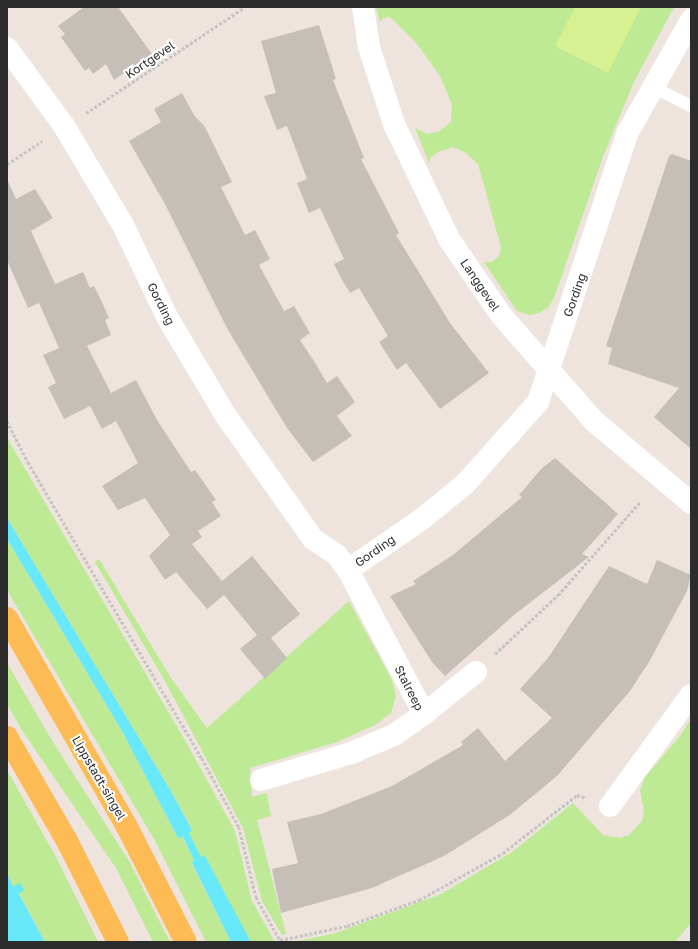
<!DOCTYPE html>
<html>
<head>
<meta charset="utf-8">
<style>
	body { margin:0 }
	#map { position:relative; width:698px; height:949px; overflow:hidden; background:#eee4dd; font-family:"Golos Text",sans-serif }
	div>[style] { position:absolute }
	[style*='--x'] { left:calc(var(--x)*1px); top:calc(var(--y)*1px); width:calc(var(--w)*1px); rotate:calc(var(--a)*1deg) }
	.green>* { inset:0; background:#bee995 }
	.pitch>* { inset:0; background:#d7f190 }
	.water>* { inset:0; background:#68e8f8 }
	.building>* { inset:0; background:#c6bfb8 }
	.path>* { height:2.5px; margin-top:-1.25px; transform-origin:0; background:repeating-linear-gradient(90deg,#c4c4c4 0 3px,transparent 0 5px) }
	.lane>* { height:12px; margin:-6px; padding:0 6px; transform-origin:6px; border-radius:6px; background:#fff }
	.street>* { height:22px; margin:-11px; padding:0 11px; transform-origin:11px; border-radius:11px; background:#fff }
	.primary>* { height:22px; margin:-11px; padding:0 11px; transform-origin:11px; border-radius:11px; background:#fcbb54 }
	span { translate:-50% -50%; white-space:nowrap; text-align:center; line-height:1.15; -webkit-text-stroke:4px #fff; paint-order:stroke }
	.street-label { font-size:12px; color:#2c2c2c }
	.frame { position:absolute; inset:0; border:8px solid #2c2c2c; pointer-events:none }
</style>
</head>
<body>
<div id="map">
	<div class="green">
		<i style="clip-path:polygon(376px 7px,674px 7px,634px 82px,604px 154px,554px 298px,548px 308px,539px 313px,530px 315px,517px 311px,484px 262px,492px 262px,499px 256px,501px 247px,478px 164px,466px 153px,453px 147px,438px 152px,431px 157px,429px 163px,415px 128px,427px 134px,438px 132px,451px 122px,452px 105px,440px 76px,417px 44px,390px 17px,383px 18px,380px 22px)"></i>
		<i style="clip-path:polygon(7px 438px,186px 742px,235px 831px,252px 901px,275px 942px,251px 942px,248px 939px,201px 857px,188px 832px,192px 829px,172px 793px,7px 518px)"></i>
		<i style="clip-path:polygon(7px 539px,122px 731px,178px 838px,182px 836px,194px 860px,192px 864px,231px 942px,206px 942px,154px 839px,7px 590px)"></i>
		<i style="clip-path:polygon(99px 559px,171px 678px,207px 728px,349px 601px,392px 680px,396px 696px,391px 713px,375px 725px,337px 742px,250px 768px,252px 797px,267px 793px,271px 816px,257px 820px,286px 934px,282px 935px,262px 901px,243px 828px,165px 681px,95px 562px)"></i>
		<i style="clip-path:polygon(7px 663px,51px 739px,129px 861px,170px 942px,153px 942px,116px 868px,23px 732px,7px 704px)"></i>
		<i style="clip-path:polygon(691px 719px,691px 923px,675px 942px,293px 942px,336px 933px,441px 894px,512px 852px,573px 803px,603px 835px,620px 838px,629px 835px,642px 821px,644px 812px,640px 790px,645px 777px,680px 736px)"></i>
		<i style="clip-path:polygon(7px 770px,55px 855px,98px 942px,45px 942px,19px 893px,24px 889px,13px 888px,7px 873px)"></i>
	</div>
	<div class="pitch">
		<i style="clip-path:polygon(575px 7px,641px 7px,608px 73px,555px 46px)"></i>
	</div>
	<div class="water">
		<i style="clip-path:polygon(7px 518px,172px 793px,192px 830px,189px 833px,201px 857px,205px 856px,251px 942px,231px 942px,192px 863px,194px 860px,183px 837px,178px 838px,122px 731px,7px 539px)"></i>
		<i style="clip-path:polygon(7px 873px,13px 887px,20px 883px,24px 890px,19px 894px,45px 942px,7px 942px)"></i>
	</div>
	<div class="building">
		<i style="clip-path:polygon(84px 7px,118px 7px,152px 54px,114px 80px,106px 64px,93px 74px,89px 68px,85px 71px,61px 37px,65px 34px,58px 26px)"></i>
		<i style="clip-path:polygon(319px 25px,336px 79px,333px 80px,364px 158px,361px 159px,399px 233px,396px 235px,450px 323px,489px 373px,440px 409px,406px 363px,397px 370px,379px 342px,388px 336px,359px 288px,350px 293px,341px 278px,334px 264px,344px 259px,320px 208px,309px 213px,297px 183px,307px 179px,287px 126px,277px 130px,264px 96px,276px 93px,261px 41px)"></i>
		<i style="clip-path:polygon(182px 93px,194px 115px,205px 127px,232px 182px,221px 187px,245px 235px,255px 230px,270px 259px,259px 265px,284px 311px,294px 306px,310px 333px,300px 340px,314px 361px,327px 383px,337px 376px,355px 402px,337px 416px,352px 436px,313px 462px,287px 428px,228px 330px,166px 206px,129px 141px,161px 122px,154px 109px)"></i>
		<i style="clip-path:polygon(672px 154px,691px 161px,691px 449px,654px 417px,679px 388px,608px 364px,612px 348px,606px 346px,669px 156px)"></i>
		<i style="clip-path:polygon(7px 179px,16px 199px,35px 189px,53px 218px,31px 231px,55px 284px,83px 272px,90px 288px,94px 286px,100px 298px,109px 318px,105px 320px,111px 335px,87px 346px,111px 393px,136px 380px,157px 420px,191px 472px,195px 470px,216px 500px,212px 502px,221px 516px,198px 531px,202px 537px,192px 544px,222px 581px,252px 556px,300px 614px,271px 638px,287px 658px,265px 679px,240px 649px,257px 635px,224px 595px,207px 609px,176px 572px,165px 580px,149px 556px,170px 535px,145px 498px,118px 510px,102px 486px,138px 463px,116px 421px,102px 429px,90px 406px,64px 419px,48px 387px,56px 383px,43px 355px,59px 348px,39px 303px,28px 308px,7px 260px)"></i>
		<i style="clip-path:polygon(555px 458px,618px 514px,582px 554px,589px 557px,514px 615px,445px 676px,432px 662px,390px 596px,416px 584px,413px 581px,453px 555px,522px 497px,519px 495px,542px 468px)"></i>
		<i style="clip-path:polygon(657px 560px,691px 575px,687px 591px,649px 662px,630px 691px,557px 776px,511px 814px,444px 856px,372px 888px,281px 913px,272px 869px,298px 863px,287px 822px,321px 814px,392px 786px,463px 745px,461px 742px,478px 728px,505px 761px,552px 718px,520px 689px,548px 658px,609px 566px,647px 584px)"></i>
	</div>
	<div class="path">
		<i style="--x:86;--y:113;--w:191;--a:-33.7"></i>
		<i style="--x:7;--y:164;--w:42;--a:-33.3"></i>
		<i style="--x:7;--y:421;--w:46;--a:62.9"></i>
		<i style="--x:28;--y:462;--w:343;--a:59.6"></i>
		<i style="--x:202;--y:758;--w:78;--a:61.8"></i>
		<i style="--x:239;--y:827;--w:72;--a:76.3"></i>
		<i style="--x:256;--y:897;--w:49;--a:60.8"></i>
		<i style="--x:280;--y:940;--w:68;--a:-11.8"></i>
		<i style="--x:347;--y:926;--w:77;--a:-19.9"></i>
		<i style="--x:419;--y:900;--w:96;--a:-29.2"></i>
		<i style="--x:503;--y:853;--w:94;--a:-38.1"></i>
		<i style="--x:577;--y:795;--w:9;--a:18"></i>
		<i style="--x:495;--y:654;--w:86;--a:-43.1"></i>
		<i style="--x:558;--y:595;--w:124;--a:-48.6"></i>
	</div>
	<div class="lane">
		<i style="--x:653;--y:87;--w:42;--a:26.6"></i>
	</div>
	<div class="street">
		<i style="--x:363;--y:7;--w:40;--a:81.5"></i>
		<i style="--x:369;--y:47;--w:81;--a:72"></i>
		<i style="--x:394;--y:124;--w:127;--a:64.4"></i>
		<i style="--x:449;--y:239;--w:92;--a:55.6"></i>
		<i style="--x:501;--y:315;--w:141;--a:48.7"></i>
		<i style="--x:594;--y:421;--w:127;--a:40.2"></i>
		<i style="--x:7;--y:48;--w:97;--a:53.8"></i>
		<i style="--x:64;--y:126;--w:115;--a:59.2"></i>
		<i style="--x:123;--y:225;--w:102;--a:64.4"></i>
		<i style="--x:167;--y:317;--w:115;--a:59.2"></i>
		<i style="--x:226;--y:416;--w:151;--a:54.7"></i>
		<i style="--x:313;--y:539;--w:29;--a:34"></i>
		<i style="--x:337;--y:555;--w:19;--a:54"></i>
		<i style="--x:348;--y:570;--w:90;--a:-34.6"></i>
		<i style="--x:422;--y:519;--w:55;--a:-39.1"></i>
		<i style="--x:465;--y:484;--w:110;--a:-48.3"></i>
		<i style="--x:538;--y:402;--w:285;--a:-71.6"></i>
		<i style="--x:628;--y:132;--w:129;--a:-60.6"></i>
		<i style="--x:424;--y:714;--w:67;--a:-38.9"></i>
		<i style="--x:261;--y:780;--w:94;--a:-16.7"></i>
		<i style="--x:351;--y:753;--w:47;--a:-22.7"></i>
		<i style="--x:394;--y:735;--w:37;--a:-35"></i>
		<i style="--x:424;--y:714;--w:163;--a:-117.8"></i>
		<i style="--x:610;--y:806;--w:137;--a:-53.9"></i>
	</div>
	<div class="primary">
		<i style="--x:7;--y:618;--w:239;--a:60.1"></i>
		<i style="--x:126;--y:825;--w:131;--a:62.9"></i>
		<i style="--x:7;--y:737;--w:118;--a:60"></i>
		<i style="--x:66;--y:839;--w:115;--a:63.2"></i>
	</div>
	<div class="street-label">
		<span style="left:150px;top:60px;rotate:-34deg">Kortgevel</span>
		<span style="left:480px;top:285px;rotate:56deg">Langgevel</span>
		<span style="left:575px;top:295px;rotate:-70deg">Gording</span>
		<span style="left:161px;top:304px;rotate:63deg">Gording</span>
		<span style="left:375px;top:551px;rotate:-35deg">Gording</span>
		<span style="left:409px;top:688px;rotate:63deg">Stalreep</span>
		<span style="left:99px;top:778px;rotate:60deg">Lippstadt-singel</span>
	</div>
	<div class="frame"></div>
</div>
</body>
</html>
